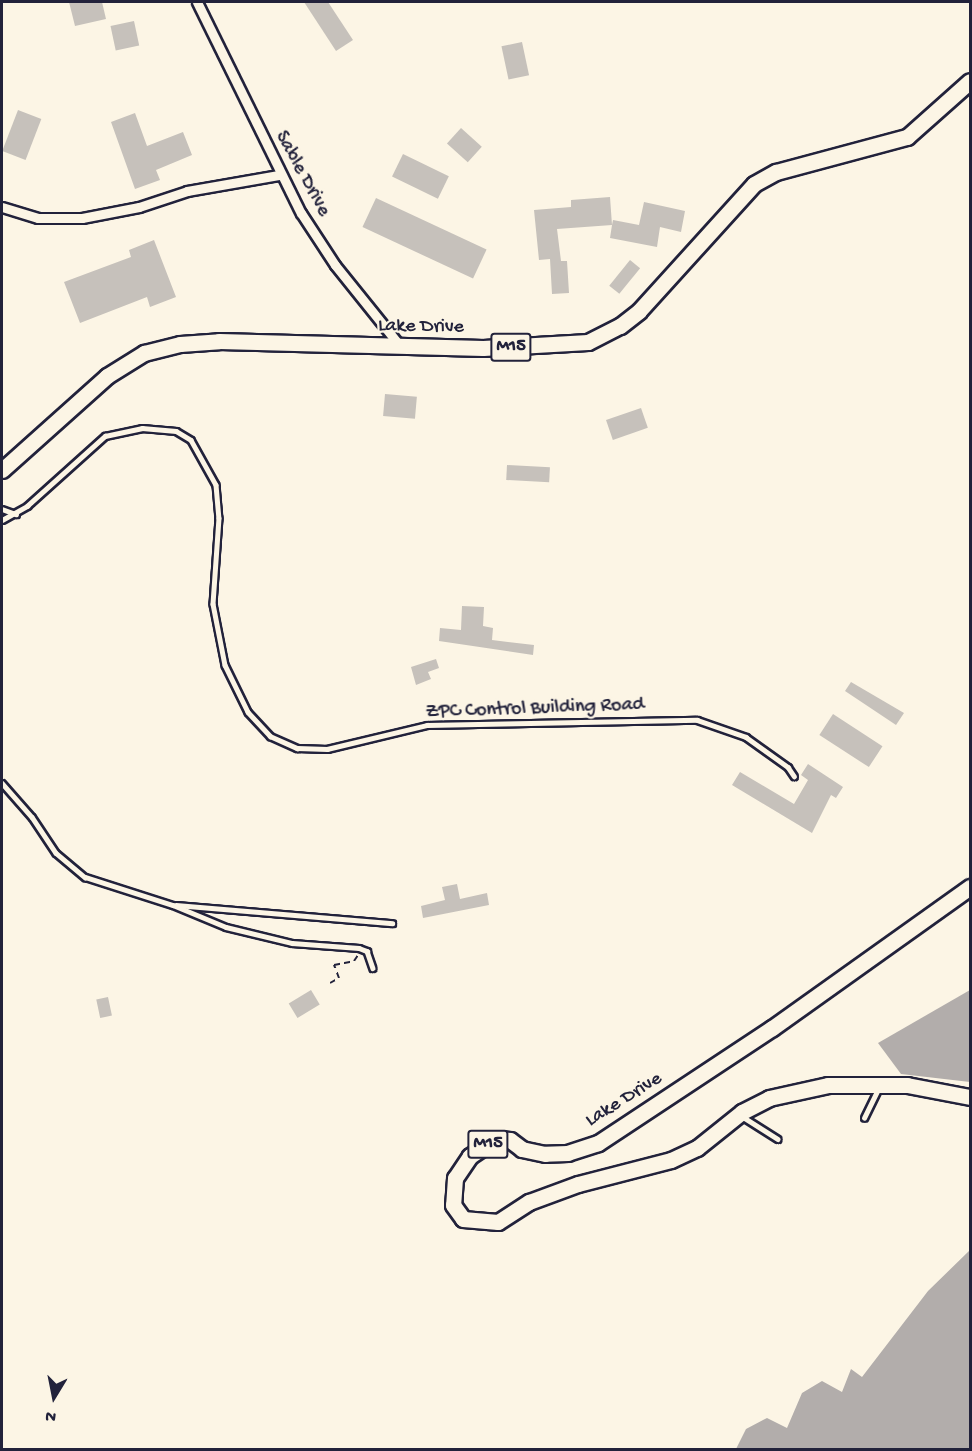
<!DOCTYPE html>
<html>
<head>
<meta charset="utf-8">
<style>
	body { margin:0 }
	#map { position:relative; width:972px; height:1451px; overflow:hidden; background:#fcf5e5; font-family:"Gochi Hand",sans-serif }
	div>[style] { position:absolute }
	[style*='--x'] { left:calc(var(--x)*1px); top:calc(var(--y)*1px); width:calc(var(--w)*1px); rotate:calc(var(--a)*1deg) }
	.water>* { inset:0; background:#b2adab }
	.building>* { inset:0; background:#c6c1bb; transform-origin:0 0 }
	.path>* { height:2px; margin-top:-1px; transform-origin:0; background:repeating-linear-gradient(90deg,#22223b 0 6px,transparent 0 10.5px) }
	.roads { filter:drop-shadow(2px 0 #22223b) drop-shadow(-2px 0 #22223b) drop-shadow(0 2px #22223b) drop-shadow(0 -2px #22223b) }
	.lane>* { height:4.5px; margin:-2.25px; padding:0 2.25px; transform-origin:2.25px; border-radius:2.25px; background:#fcf5e5 }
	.street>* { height:9px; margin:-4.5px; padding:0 4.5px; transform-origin:4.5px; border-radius:4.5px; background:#fcf5e5 }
	.primary>* { height:15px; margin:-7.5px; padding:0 7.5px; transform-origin:7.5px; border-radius:7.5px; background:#fcf5e5 }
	span { translate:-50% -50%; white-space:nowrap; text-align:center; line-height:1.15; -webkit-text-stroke:4.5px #fcf5e5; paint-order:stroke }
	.shield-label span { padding:2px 4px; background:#fcf5e5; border:2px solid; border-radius:4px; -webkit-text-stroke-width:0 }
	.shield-label { font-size:18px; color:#22223b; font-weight:700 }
	.street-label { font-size:20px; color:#22223b }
	.frame { position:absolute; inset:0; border:3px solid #22223b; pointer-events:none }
	.north { position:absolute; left:24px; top:1367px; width:60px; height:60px; -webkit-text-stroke:4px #fcf5e5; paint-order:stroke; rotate:190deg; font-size:16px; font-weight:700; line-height:24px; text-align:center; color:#22223b }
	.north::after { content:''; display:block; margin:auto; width:21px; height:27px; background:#22223b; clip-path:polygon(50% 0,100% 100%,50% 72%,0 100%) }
</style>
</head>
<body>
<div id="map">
	<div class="water">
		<i style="clip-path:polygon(970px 990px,970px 1082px,901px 1074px,878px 1043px)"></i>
		<i style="clip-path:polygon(970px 1250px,970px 1449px,736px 1449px,746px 1429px,767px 1418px,787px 1428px,802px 1393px,822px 1381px,842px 1392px,851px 1369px,862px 1377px,928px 1291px)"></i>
	</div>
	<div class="building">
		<i style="clip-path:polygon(69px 2px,102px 2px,106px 19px,75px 26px)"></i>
		<i style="clip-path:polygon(304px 2px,328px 2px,353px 40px,336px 51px)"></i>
		<i style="left:134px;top:21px;width:25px;height:24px;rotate:78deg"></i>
		<i style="left:522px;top:42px;width:34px;height:21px;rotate:78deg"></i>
		<i style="left:18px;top:110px;width:25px;height:44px;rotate:21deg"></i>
		<i style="clip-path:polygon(135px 113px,147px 146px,183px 132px,192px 155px,156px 170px,160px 180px,135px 189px,111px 122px)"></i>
		<i style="left:461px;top:128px;width:28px;height:21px;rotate:42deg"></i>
		<i style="left:403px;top:154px;width:51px;height:25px;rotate:26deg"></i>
		<i style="clip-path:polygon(610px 197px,612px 225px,613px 220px,639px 225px,644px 202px,685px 211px,681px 232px,660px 227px,657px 247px,610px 238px,612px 225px,557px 229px,561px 261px,567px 261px,569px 293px,552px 294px,550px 259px,539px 260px,534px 210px,571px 207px,571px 200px)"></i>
		<i style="left:376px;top:198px;width:122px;height:32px;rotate:25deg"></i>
		<i style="clip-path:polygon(154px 240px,176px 297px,150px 307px,147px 297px,80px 323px,64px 282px,131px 257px,129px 250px)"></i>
		<i style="left:630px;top:260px;width:13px;height:33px;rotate:39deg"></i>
		<i style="left:385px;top:394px;width:32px;height:22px;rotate:5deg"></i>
		<i style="left:641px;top:408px;width:21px;height:37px;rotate:71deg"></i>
		<i style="left:507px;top:465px;width:43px;height:15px;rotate:3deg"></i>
		<i style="clip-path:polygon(462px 606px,484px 607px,483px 626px,493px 628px,492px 640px,534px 645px,533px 655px,439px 641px,440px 628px,461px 630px)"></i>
		<i style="clip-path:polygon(436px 659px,439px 668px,428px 672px,431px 679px,416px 685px,411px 667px)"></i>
		<i style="clip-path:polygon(851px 682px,904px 713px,896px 725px,845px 691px)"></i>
		<i style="left:833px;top:714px;width:59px;height:25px;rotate:33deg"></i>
		<i style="clip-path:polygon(808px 764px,843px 787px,836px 798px,831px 795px,812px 833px,732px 785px,740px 772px,794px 804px,808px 780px,801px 775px)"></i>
		<i style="clip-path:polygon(457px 884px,460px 899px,487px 893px,489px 905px,423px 918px,421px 906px,445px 900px,442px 887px)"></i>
		<i style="left:311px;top:990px;width:17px;height:26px;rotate:59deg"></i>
		<i style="left:108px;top:997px;width:19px;height:12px;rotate:78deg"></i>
	</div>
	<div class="path">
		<i style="--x:330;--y:983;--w:10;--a:-29"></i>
		<i style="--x:339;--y:978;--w:14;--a:-111"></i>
		<i style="--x:334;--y:965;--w:20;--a:-11"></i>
		<i style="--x:354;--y:961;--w:7;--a:-56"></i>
	</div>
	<div class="roads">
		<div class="lane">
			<i style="--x:2;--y:509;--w:15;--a:20"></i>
			<i style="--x:2;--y:520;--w:29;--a:-29"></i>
			<i style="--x:27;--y:506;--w:105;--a:-41.9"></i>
			<i style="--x:105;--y:436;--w:38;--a:-12"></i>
			<i style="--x:142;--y:428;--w:34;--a:5"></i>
			<i style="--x:176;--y:431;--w:17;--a:31"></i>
			<i style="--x:191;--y:440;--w:51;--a:60.9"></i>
			<i style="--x:216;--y:485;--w:33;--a:85"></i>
			<i style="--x:219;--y:518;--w:86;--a:94"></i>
			<i style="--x:213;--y:604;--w:62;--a:78.9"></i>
			<i style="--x:225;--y:665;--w:52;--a:63.9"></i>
			<i style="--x:248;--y:712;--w:33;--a:47"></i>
			<i style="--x:270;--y:736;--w:30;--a:24"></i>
			<i style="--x:297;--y:748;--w:30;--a:2"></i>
			<i style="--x:327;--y:749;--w:103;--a:-13.5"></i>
			<i style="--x:427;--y:725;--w:270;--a:-1.1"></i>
			<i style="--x:697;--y:720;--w:52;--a:19.1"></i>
			<i style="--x:746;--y:737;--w:52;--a:35.5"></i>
			<i style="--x:788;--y:767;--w:11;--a:56"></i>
			<i style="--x:2;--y:783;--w:45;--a:48.6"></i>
			<i style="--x:32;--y:817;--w:43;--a:56.3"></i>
			<i style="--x:56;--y:853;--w:38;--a:40"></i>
			<i style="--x:85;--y:877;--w:92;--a:17.7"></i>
			<i style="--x:173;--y:905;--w:57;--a:22.5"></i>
			<i style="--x:226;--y:927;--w:68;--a:13.6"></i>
			<i style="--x:292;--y:943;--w:67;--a:4.3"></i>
			<i style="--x:359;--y:948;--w:9;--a:21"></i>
			<i style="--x:367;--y:951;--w:18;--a:71"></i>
			<i style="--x:176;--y:905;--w:217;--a:4.8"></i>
			<i style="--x:743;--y:1117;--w:41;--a:32.2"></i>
			<i style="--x:864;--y:1118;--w:34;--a:-64"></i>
		</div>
		<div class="street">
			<i style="--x:197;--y:2;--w:235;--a:63.8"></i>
			<i style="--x:301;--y:213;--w:62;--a:56.8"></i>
			<i style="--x:335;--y:265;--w:105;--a:51.2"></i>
			<i style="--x:2;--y:207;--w:38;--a:17"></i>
			<i style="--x:38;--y:218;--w:44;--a:0"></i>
			<i style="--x:82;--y:218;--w:58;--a:-10.9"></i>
			<i style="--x:139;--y:207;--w:51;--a:-18.4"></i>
			<i style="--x:187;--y:191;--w:93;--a:-9.9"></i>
		</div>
		<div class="primary">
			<i style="--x:2;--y:470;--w:141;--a:-41.8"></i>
			<i style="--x:107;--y:376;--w:44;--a:-31.9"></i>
			<i style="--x:144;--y:353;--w:37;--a:-14"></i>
			<i style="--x:180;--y:344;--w:39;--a:-4"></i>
			<i style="--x:219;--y:341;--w:264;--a:1.5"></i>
			<i style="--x:483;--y:348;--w:105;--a:-3.3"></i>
			<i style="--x:588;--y:342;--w:36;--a:-27"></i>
			<i style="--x:620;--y:326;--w:24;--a:-38"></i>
			<i style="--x:639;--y:311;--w:171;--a:-47.8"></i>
			<i style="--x:754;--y:184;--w:25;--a:-29"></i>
			<i style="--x:776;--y:172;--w:136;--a:-15"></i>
			<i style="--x:907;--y:137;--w:84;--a:-41.6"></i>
			<i style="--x:970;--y:887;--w:243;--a:144.5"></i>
			<i style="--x:772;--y:1028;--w:209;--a:146.5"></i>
			<i style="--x:598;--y:1143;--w:32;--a:162"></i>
			<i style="--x:568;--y:1153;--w:23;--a:178"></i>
			<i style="--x:545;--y:1154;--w:24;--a:-168"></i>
			<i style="--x:522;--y:1149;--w:15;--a:-143"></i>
			<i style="--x:510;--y:1140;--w:12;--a:-175"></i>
			<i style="--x:498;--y:1139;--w:11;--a:153"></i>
			<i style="--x:488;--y:1144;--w:22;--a:146"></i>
			<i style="--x:470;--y:1156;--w:27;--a:124"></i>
			<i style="--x:455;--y:1178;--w:27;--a:94"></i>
			<i style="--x:453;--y:1205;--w:17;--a:54"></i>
			<i style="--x:463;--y:1219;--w:35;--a:5"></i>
			<i style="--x:498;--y:1222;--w:37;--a:-33"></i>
			<i style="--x:529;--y:1202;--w:52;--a:-20.2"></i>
			<i style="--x:578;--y:1184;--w:96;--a:-14.5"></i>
			<i style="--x:671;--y:1160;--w:29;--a:-25"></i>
			<i style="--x:697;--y:1148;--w:58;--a:-38.7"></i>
			<i style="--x:742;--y:1112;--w:30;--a:-27"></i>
			<i style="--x:769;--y:1098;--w:60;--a:-12.4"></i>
			<i style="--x:828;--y:1085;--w:79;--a:0"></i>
			<i style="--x:907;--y:1085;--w:64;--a:10.8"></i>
		</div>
	</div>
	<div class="shield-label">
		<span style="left:511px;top:347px">M15</span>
		<span style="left:488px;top:1144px">M15</span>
	</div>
	<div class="street-label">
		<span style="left:302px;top:174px;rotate:61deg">Sable Drive</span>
		<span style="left:421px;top:327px;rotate:1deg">Lake Drive</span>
		<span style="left:535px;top:709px;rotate:-2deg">ZPC Control Building Road</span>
		<span style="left:624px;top:1100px;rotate:-32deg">Lake Drive</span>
	</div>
	<div class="frame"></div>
	<div class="north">N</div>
</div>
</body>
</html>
